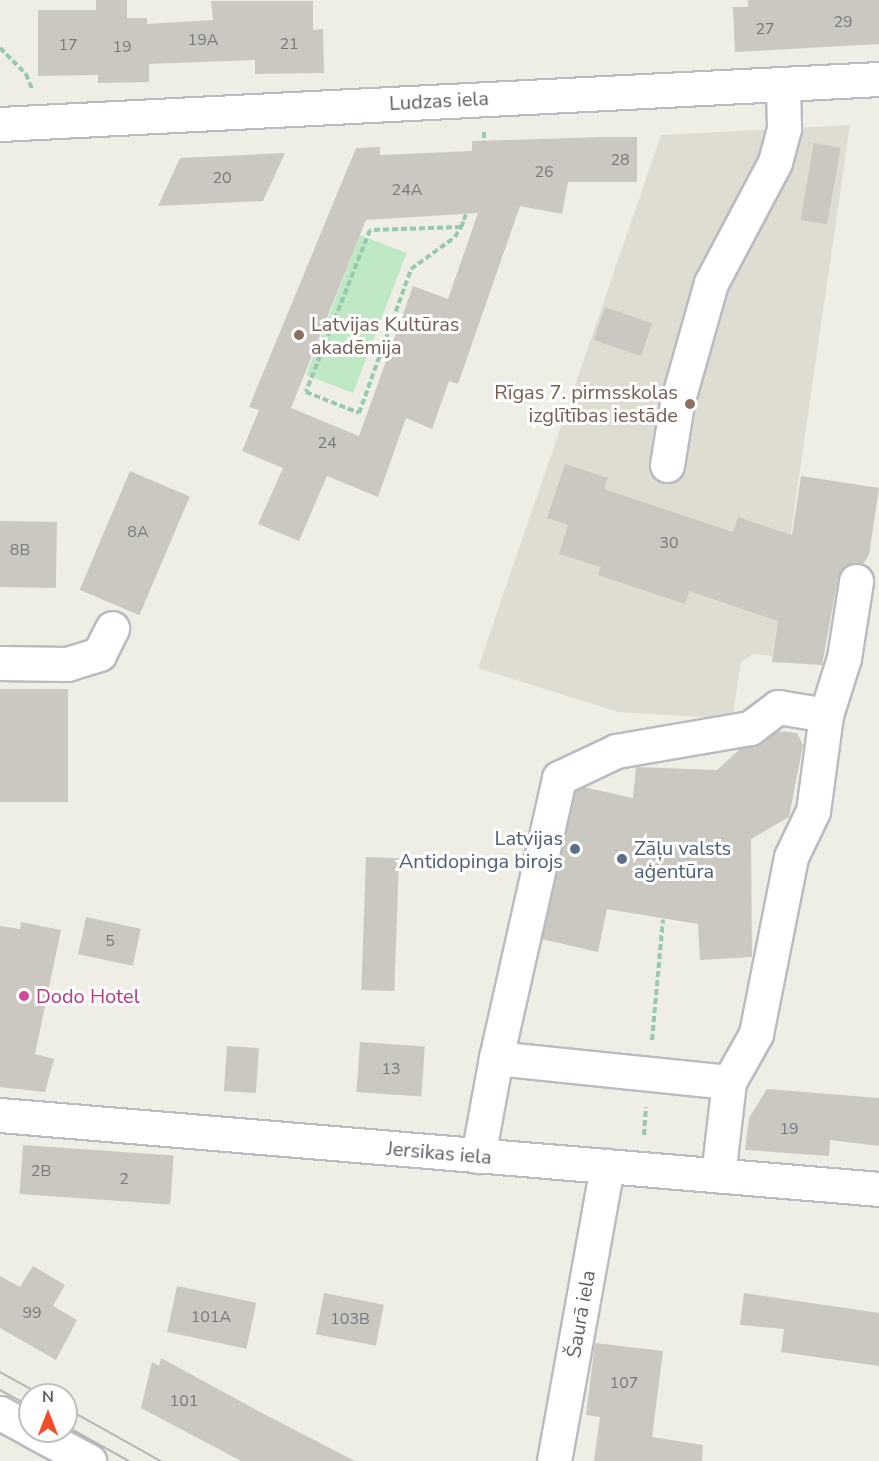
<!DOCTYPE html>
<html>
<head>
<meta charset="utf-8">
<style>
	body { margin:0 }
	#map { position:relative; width:879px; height:1461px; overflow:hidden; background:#efeee4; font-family:"Nunito Sans",sans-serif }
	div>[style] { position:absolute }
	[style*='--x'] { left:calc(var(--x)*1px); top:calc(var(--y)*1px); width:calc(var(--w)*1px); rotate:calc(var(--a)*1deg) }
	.education>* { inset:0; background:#dfddd2 }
	.green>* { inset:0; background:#bfe8c4; transform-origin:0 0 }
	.building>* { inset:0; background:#cac8c1; transform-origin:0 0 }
	.path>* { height:4px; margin-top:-2px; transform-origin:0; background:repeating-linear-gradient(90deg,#98c9ac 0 6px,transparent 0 9px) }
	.roads { filter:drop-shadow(2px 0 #b9bbc1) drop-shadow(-2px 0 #b9bbc1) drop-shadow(0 2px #b9bbc1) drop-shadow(0 -2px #b9bbc1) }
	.minor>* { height:33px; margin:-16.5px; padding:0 16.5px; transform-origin:16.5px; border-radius:16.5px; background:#fff }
	.tram>* { height:1.5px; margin:-0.75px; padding:0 0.75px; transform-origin:0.75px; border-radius:0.75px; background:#b5b6b6 }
	.dots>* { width:16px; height:16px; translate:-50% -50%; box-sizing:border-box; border:3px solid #fff; border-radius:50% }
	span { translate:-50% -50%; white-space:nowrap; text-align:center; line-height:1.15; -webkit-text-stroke:6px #fff; paint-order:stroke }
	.number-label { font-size:16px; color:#78797c }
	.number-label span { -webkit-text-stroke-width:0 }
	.street-label { font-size:20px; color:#5c5f65 }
	.education-label { font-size:20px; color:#785e54 }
	.left { translate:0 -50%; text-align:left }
	.right { translate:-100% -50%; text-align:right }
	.service-label { font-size:20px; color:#4e5e75 }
	.hotel-label { font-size:20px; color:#b23c85 }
	.north { position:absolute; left:18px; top:1383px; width:60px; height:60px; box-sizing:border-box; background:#fff; border:2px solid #bebfc1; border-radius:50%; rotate:0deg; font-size:16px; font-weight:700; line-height:24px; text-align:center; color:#5c5f65 }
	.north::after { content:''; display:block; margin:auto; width:21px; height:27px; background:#f14d29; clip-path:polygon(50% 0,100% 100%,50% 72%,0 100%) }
</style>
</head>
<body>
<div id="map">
	<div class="education">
		<i style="clip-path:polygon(850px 125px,773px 656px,753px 654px,741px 662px,732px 719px,618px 712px,478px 668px,661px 135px)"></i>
	</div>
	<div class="green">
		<i style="left:360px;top:235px;width:50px;height:150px;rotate:21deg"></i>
	</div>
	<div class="building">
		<i style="clip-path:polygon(96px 0,127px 0,127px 18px,147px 18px,147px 24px,213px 20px,211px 1px,313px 1px,313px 30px,323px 29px,324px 73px,255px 74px,255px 60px,149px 64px,149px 82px,98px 83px,98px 75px,38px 76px,38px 10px,96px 10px)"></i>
		<i style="clip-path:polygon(748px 0,879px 0,879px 44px,735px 52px,733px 7px,748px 7px)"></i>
		<i style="clip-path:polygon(evenodd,602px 137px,637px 137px,637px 182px,568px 182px,562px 214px,520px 206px,458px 384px,449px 381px,432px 429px,406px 418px,378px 497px,327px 476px,299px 541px,258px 524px,283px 468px,242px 451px,259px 410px,249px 407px,356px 148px,380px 147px,380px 155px,472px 151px,472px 141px,602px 137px,478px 213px,448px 299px,413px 286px,359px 436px,291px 408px,366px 220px,478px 213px)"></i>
		<i style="left:814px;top:143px;width:27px;height:78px;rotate:10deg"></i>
		<i style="clip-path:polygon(285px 153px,263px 201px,158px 206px,180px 158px)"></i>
		<i style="left:605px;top:307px;width:50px;height:35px;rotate:19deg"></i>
		<i style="clip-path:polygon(565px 464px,608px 478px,604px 489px,733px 532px,738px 517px,792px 535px,801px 476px,879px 488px,869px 555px,863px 564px,849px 564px,838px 578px,822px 665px,772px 662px,778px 621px,689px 591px,685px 604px,598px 575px,601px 567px,559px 554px,568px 525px,547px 518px)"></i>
		<i style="left:130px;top:471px;width:65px;height:129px;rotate:23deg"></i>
		<i style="left:0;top:521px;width:57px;height:66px;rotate:1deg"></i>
		<i style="left:0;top:689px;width:68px;height:113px"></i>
		<i style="clip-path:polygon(777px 731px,797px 733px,803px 745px,789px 817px,751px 839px,752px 957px,700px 960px,698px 924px,607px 909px,598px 952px,542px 939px,575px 791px,583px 787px,633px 798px,636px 767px,717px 770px,740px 749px)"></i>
		<i style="left:366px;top:857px;width:33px;height:133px;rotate:2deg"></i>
		<i style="left:86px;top:917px;width:56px;height:38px;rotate:12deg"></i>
		<i style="clip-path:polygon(21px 922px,61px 930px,35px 1054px,54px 1059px,45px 1092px,0 1087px,0 926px,20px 929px)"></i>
		<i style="left:360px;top:1042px;width:65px;height:50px;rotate:4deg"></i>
		<i style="left:227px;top:1046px;width:32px;height:45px;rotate:4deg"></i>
		<i style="clip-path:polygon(767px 1089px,879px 1098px,879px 1146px,830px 1140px,829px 1156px,745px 1150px,749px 1118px)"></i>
		<i style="left:23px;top:1145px;width:151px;height:49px;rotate:4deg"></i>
		<i style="clip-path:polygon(33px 1266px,65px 1285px,53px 1306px,77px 1320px,56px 1360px,0 1328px,0 1276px,20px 1287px)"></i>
		<i style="left:177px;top:1286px;width:81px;height:47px;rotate:12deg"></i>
		<i style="left:324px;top:1293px;width:61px;height:42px;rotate:11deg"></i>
		<i style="clip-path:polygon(744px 1293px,879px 1313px,879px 1366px,781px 1352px,784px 1329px,740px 1325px)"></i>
		<i style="clip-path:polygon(595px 1343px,663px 1351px,652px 1437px,703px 1445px,702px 1461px,594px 1461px,600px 1417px,586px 1415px)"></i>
		<i style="clip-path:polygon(161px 1358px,260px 1412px,355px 1461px,241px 1461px,141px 1408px,152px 1362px,159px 1366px)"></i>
	</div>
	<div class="path">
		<i style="--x:0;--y:48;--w:37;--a:45"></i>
		<i style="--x:26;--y:74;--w:16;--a:68"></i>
		<i style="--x:484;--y:132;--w:10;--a:90"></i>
		<i style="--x:461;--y:227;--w:91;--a:178.1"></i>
		<i style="--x:370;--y:230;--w:174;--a:111.6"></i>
		<i style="--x:306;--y:392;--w:57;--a:21.6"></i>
		<i style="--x:359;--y:413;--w:153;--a:-70.1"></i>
		<i style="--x:411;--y:269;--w:54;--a:-36"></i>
		<i style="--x:455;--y:237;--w:12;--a:-59"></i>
		<i style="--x:461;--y:227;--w:8;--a:-67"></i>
		<i style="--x:464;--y:220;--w:6;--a:-72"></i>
		<i style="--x:652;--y:1040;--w:121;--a:-84.8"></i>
		<i style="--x:644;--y:1135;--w:28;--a:-86"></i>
	</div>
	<div class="roads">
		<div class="minor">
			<i style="--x:0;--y:124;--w:880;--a:-2.93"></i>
			<i style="--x:667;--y:465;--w:63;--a:-80.8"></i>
			<i style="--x:677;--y:403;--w:125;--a:-74.2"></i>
			<i style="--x:711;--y:283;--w:137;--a:-62.1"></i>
			<i style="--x:775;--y:162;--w:34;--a:-75"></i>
			<i style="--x:784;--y:129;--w:45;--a:-91.3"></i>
			<i style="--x:0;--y:663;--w:67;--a:0.9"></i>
			<i style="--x:67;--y:664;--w:34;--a:-17"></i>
			<i style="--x:99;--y:654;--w:29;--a:-63"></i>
			<i style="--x:826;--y:715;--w:60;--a:-72.5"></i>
			<i style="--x:844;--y:658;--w:78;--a:-81.1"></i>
			<i style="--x:496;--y:1058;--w:287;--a:-77.3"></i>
			<i style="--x:559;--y:778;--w:63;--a:-25.3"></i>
			<i style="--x:616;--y:751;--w:136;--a:-9.7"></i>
			<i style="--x:750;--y:728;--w:35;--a:-37"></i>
			<i style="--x:778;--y:707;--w:49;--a:9.5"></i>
			<i style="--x:826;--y:715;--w:97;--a:97.7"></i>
			<i style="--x:813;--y:811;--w:51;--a:115.6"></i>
			<i style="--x:791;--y:857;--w:180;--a:101.2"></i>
			<i style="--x:756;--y:1034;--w:55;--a:119.4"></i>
			<i style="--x:0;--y:1115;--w:882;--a:4.81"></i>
			<i style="--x:478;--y:1156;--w:100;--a:-79.6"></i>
			<i style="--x:496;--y:1058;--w:234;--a:5.9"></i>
			<i style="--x:729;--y:1082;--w:94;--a:96.7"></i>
			<i style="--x:0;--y:1413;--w:34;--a:28"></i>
			<i style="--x:33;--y:1431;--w:64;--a:28.2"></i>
			<i style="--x:554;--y:1461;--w:300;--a:-79.8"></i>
		</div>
	</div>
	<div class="tram">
		<i style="--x:0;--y:1372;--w:48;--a:28.7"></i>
		<i style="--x:0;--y:1390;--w:34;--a:28"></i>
		<i style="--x:66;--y:1408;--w:109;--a:29.2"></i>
		<i style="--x:66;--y:1426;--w:72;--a:29.1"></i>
	</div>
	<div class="dots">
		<i style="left:299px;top:335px;background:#8d6e63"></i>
		<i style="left:690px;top:404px;background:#8d6e63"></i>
		<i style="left:575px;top:849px;background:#5c6f8a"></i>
		<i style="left:622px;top:859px;background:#5c6f8a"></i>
		<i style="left:24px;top:996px;background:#d1479c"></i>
	</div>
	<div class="number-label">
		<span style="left:843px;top:22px">29</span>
		<span style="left:765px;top:29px">27</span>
		<span style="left:203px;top:40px">19A</span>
		<span style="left:289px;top:44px">21</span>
		<span style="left:68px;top:45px">17</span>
		<span style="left:122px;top:47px">19</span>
		<span style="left:620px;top:160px">28</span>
		<span style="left:544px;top:172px">26</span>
		<span style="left:222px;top:178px">20</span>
		<span style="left:407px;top:190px">24A</span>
		<span style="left:327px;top:443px">24</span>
		<span style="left:138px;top:532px">8A</span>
		<span style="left:669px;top:543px">30</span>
		<span style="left:20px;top:550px">8B</span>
		<span style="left:110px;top:941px">5</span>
		<span style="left:391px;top:1069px">13</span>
		<span style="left:789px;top:1129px">19</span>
		<span style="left:41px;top:1171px">2B</span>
		<span style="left:124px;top:1179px">2</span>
		<span style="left:32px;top:1313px">99</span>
		<span style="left:211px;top:1317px">101A</span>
		<span style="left:350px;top:1319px">103B</span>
		<span style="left:624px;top:1383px">107</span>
		<span style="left:184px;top:1401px">101</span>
	</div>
	<div class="street-label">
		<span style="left:439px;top:101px;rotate:-3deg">Ludzas iela</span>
		<span style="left:439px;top:1153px;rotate:5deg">Jersikas iela</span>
		<span style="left:581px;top:1314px;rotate:-80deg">Šaurā iela</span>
	</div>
	<div class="education-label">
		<span class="left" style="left:311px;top:336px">Latvijas Kultūras<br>akadēmija</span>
		<span class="right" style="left:678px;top:404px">Rīgas 7. pirmsskolas<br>izglītības iestāde</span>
	</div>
	<div class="service-label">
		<span class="right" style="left:563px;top:850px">Latvijas<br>Antidopinga birojs</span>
		<span class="left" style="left:634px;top:860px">Zāļu valsts<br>aģentūra</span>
	</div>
	<div class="hotel-label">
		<span class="left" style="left:36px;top:996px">Dodo Hotel</span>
	</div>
	<div class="north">N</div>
</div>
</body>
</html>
